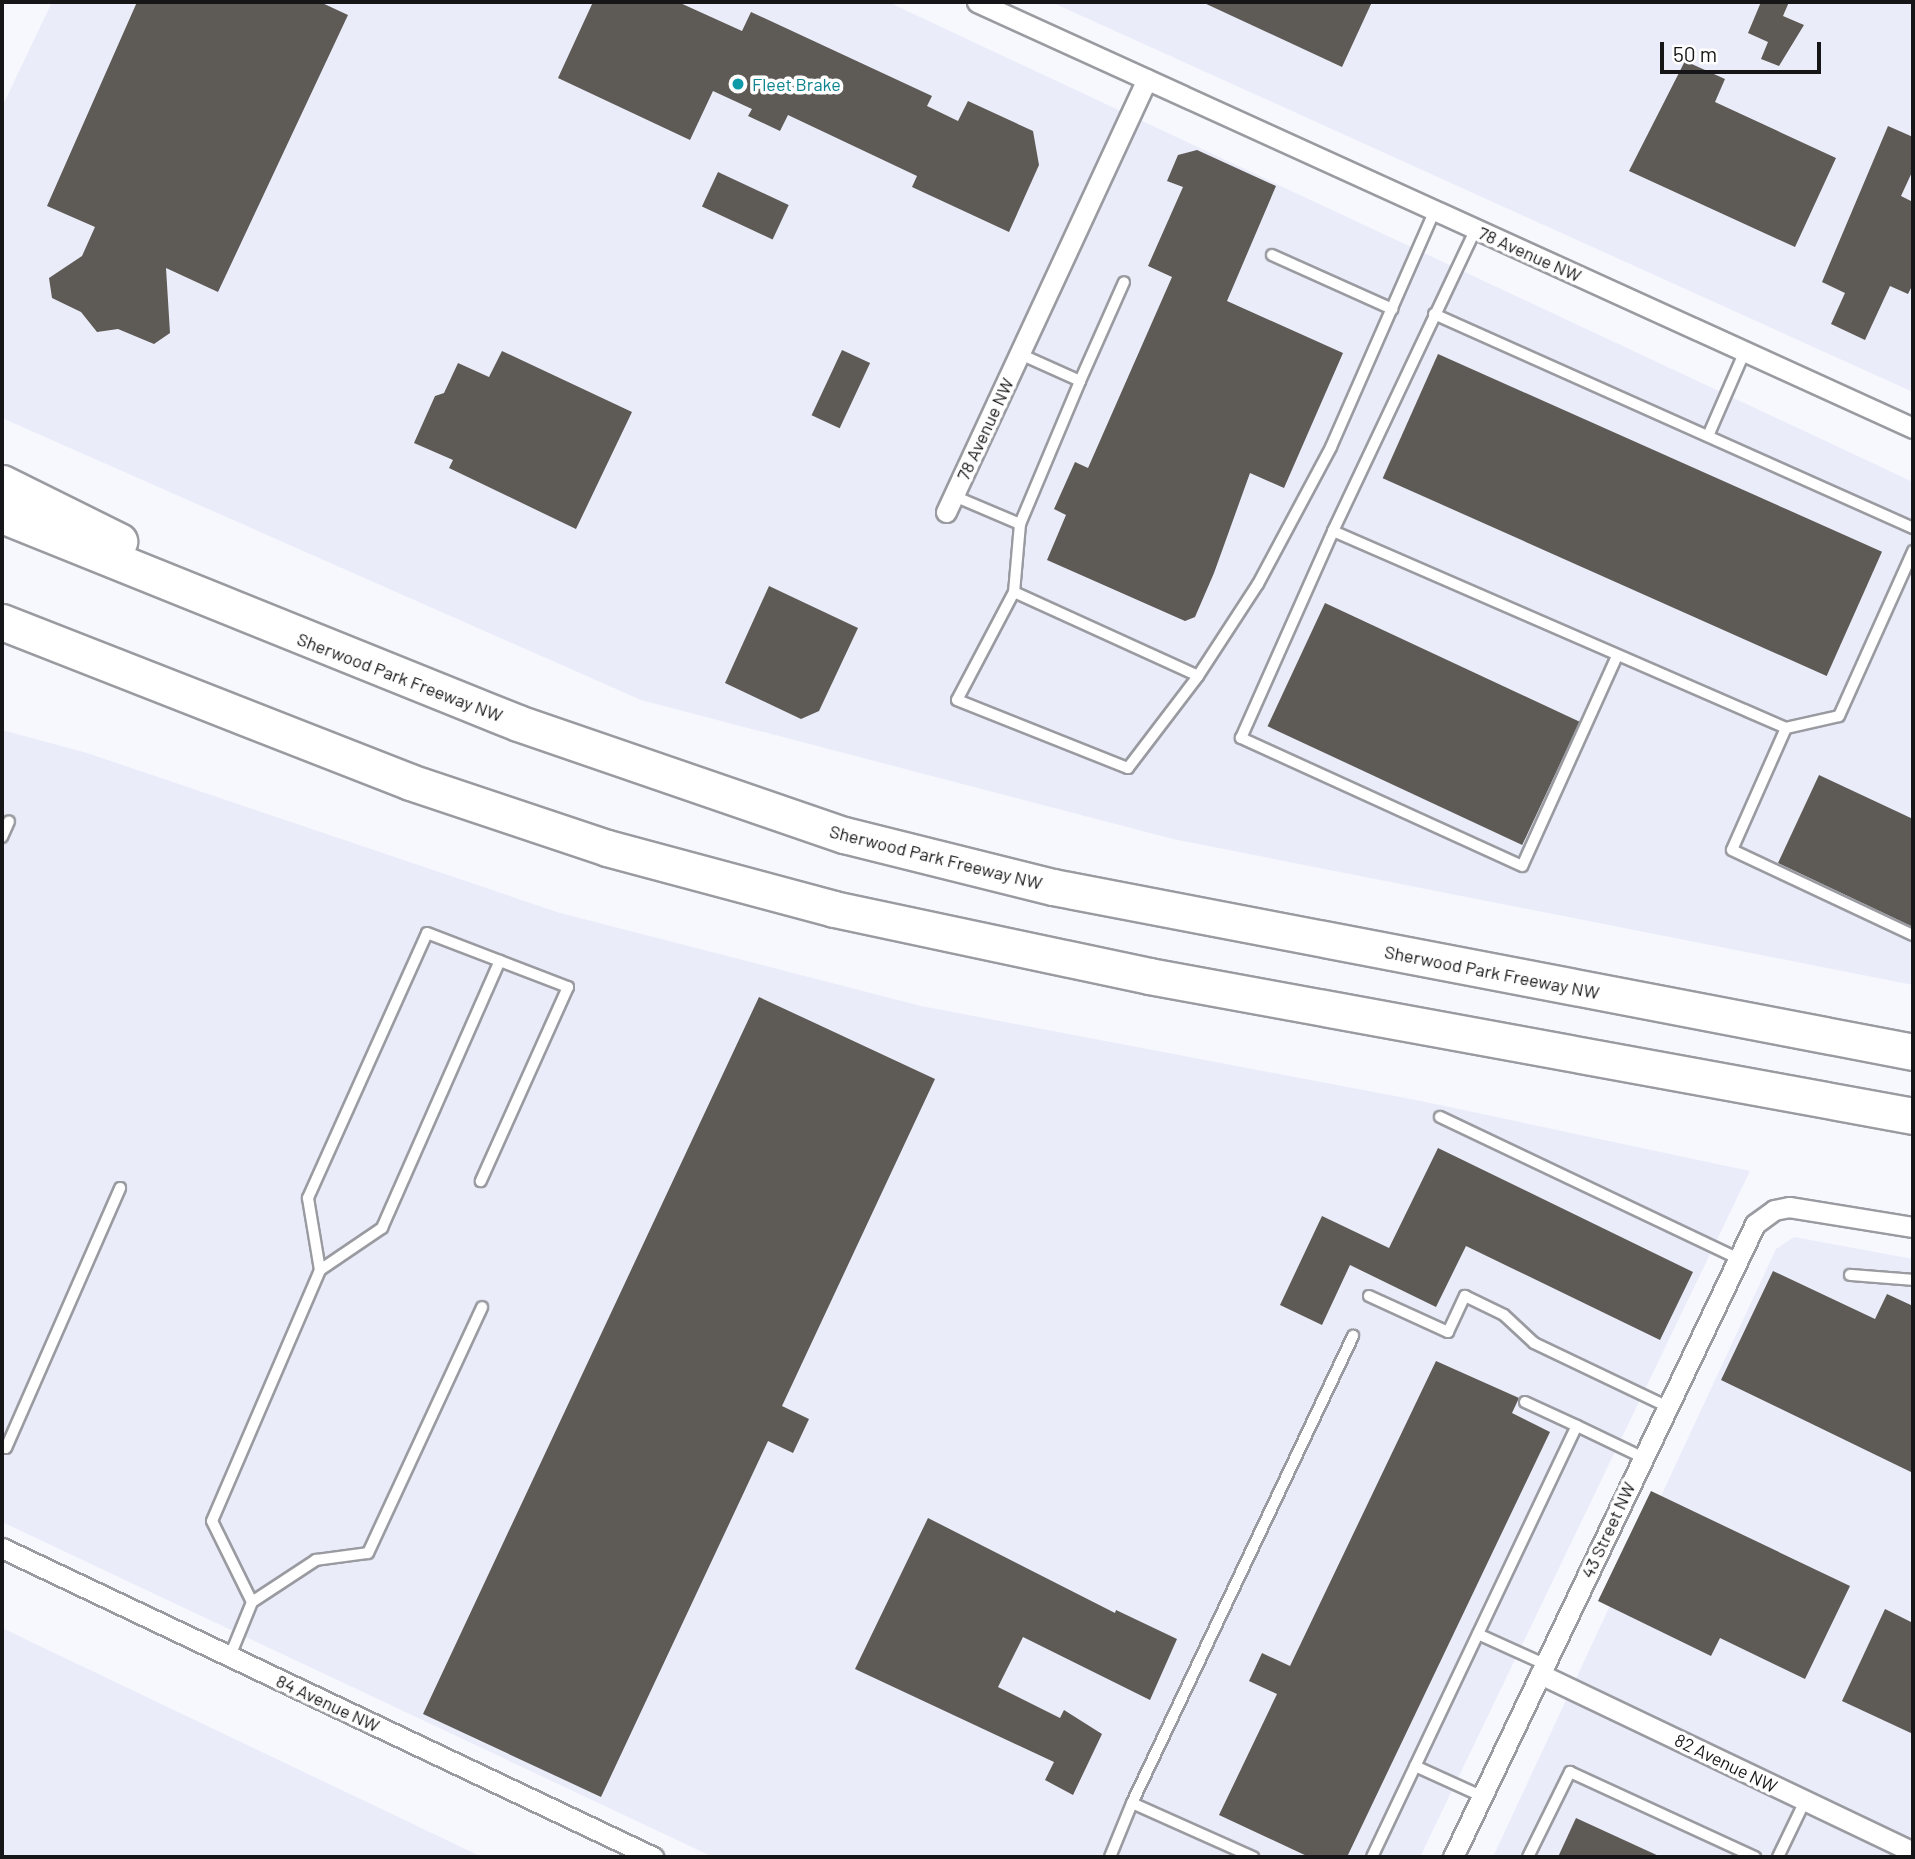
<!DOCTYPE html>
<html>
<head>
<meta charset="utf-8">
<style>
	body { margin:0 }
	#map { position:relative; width:1915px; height:1859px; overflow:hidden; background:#f6f8fe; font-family:Barlow,sans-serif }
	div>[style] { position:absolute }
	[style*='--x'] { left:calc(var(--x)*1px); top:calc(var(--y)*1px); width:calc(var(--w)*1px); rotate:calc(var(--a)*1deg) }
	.built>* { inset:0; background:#eaecf9 }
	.building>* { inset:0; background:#5e5a55; transform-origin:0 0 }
	.roads { filter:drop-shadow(2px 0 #9a9ba1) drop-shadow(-2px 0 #9a9ba1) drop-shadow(0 2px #9a9ba1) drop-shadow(0 -2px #9a9ba1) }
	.service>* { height:10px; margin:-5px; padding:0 5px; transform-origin:5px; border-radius:5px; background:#fff }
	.minor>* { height:19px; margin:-9.5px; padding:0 9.5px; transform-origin:9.5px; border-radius:9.5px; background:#fff }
	.motorway>* { height:35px; margin:-17.5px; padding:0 17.5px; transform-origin:17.5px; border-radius:17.5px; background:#fff }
	.dots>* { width:19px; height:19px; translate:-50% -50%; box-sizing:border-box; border:4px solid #fff; border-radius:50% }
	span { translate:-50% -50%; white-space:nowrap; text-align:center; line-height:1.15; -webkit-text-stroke:7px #fff; paint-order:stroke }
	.culture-label { font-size:18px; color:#0d838f }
	.left { translate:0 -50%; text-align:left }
	.street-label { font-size:18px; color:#161618 }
	.frame { position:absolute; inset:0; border:4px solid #161618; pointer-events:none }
	.scale { position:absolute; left:1660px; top:42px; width:161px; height:32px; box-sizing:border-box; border:4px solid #161618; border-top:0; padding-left:9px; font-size:21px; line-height:24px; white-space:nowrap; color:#161618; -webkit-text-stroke:5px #fff; paint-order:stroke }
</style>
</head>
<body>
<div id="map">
	<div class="built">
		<i style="clip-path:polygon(52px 2px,888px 2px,1913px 482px,1913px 985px,1173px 839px,641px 700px,2px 418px,2px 107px)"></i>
		<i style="clip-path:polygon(1051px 2px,1913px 2px,1913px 392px)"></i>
		<i style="clip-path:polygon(2px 730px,87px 753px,560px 913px,921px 1006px,1421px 1101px,1750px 1171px,1420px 1857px,713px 1857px,2px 1522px)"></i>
		<i style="clip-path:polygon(1794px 1237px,1913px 1259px,1913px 1857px,1493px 1857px,1776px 1249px)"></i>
		<i style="clip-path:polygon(2px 1628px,482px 1857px,2px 1857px)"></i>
	</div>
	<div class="building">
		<i style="clip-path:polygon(137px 2px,320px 2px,348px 15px,218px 292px,166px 268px,170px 333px,154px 344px,118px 329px,97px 332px,81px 312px,52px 298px,49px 278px,82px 256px,95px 227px,47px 206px)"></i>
		<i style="clip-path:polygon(593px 2px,678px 2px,742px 31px,751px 12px,932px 96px,927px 106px,958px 121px,968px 101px,1033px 131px,1039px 165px,1009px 232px,912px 187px,917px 176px,788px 115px,780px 131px,748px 116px,752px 109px,713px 91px,690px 140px,558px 78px)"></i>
		<i style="clip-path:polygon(1202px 2px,1372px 2px,1342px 67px)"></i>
		<i style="clip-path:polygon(1761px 2px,1789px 2px,1783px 16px,1804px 25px,1779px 66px,1761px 59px,1768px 42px,1748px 33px)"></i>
		<i style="clip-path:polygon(1685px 61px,1725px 79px,1715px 102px,1836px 158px,1795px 247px,1629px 171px)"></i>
		<i style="clip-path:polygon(1888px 126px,1913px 137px,1913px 170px,1901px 196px,1913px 202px,1913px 284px,1908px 294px,1890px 286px,1865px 340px,1831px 324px,1845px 293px,1822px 282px)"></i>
		<i style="clip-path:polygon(1197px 150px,1276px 186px,1227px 301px,1343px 353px,1284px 488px,1250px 473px,1214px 573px,1195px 617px,1185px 621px,1047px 560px,1066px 515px,1054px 509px,1075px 462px,1088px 468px,1172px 277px,1148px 266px,1183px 187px,1167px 181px,1178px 155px)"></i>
		<i style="left:718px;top:172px;width:78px;height:38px;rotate:25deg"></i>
		<i style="left:842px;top:350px;width:31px;height:72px;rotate:25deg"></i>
		<i style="clip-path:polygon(502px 351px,632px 412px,576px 529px,449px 468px,453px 460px,414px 443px,435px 396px,444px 393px,458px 363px,489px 377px)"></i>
		<i style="left:1438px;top:354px;width:486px;height:136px;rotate:24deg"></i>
		<i style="clip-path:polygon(769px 586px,858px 628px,819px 711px,801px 719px,725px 683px)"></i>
		<i style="left:1325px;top:603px;width:281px;height:136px;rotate:25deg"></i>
		<i style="clip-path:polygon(1819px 775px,1913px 819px,1913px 927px,1778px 863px)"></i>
		<i style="clip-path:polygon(759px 997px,935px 1079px,782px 1406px,809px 1419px,793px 1453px,768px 1441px,601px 1797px,423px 1714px)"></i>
		<i style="clip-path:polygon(1438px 1148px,1693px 1272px,1660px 1340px,1466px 1246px,1436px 1307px,1350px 1265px,1322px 1325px,1280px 1305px,1322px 1216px,1389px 1248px)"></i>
		<i style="clip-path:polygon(1773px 1271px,1875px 1319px,1887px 1294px,1913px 1306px,1913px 1473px,1721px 1380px)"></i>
		<i style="clip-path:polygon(1436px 1361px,1519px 1398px,1512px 1413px,1550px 1432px,1347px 1857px,1309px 1857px,1219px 1815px,1277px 1694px,1249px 1681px,1262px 1653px,1290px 1666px)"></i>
		<i style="clip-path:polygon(1651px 1491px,1850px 1586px,1805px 1679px,1720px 1638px,1711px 1656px,1598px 1601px)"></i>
		<i style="clip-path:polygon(928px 1518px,1115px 1613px,1116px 1610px,1177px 1639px,1150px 1700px,1023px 1637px,998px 1687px,1060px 1718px,1064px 1710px,1102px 1734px,1073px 1795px,1045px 1780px,1054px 1762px,855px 1669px)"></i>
		<i style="clip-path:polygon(1885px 1609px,1913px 1623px,1913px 1734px,1842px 1701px)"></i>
		<i style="clip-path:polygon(1576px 1818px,1661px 1857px,1558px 1857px)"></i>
	</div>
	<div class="roads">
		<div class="service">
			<i style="--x:1272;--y:255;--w:132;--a:24.2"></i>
			<i style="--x:1434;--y:314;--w:525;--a:24.07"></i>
			<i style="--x:1020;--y:354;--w:66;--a:24.2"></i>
			<i style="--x:1080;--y:381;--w:108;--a:-66"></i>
			<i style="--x:1708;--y:436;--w:93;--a:-66.5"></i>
			<i style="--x:954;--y:496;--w:72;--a:23"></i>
			<i style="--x:1020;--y:524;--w:155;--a:-67.2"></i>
			<i style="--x:1020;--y:524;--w:68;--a:95"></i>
			<i style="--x:1014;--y:592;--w:202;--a:24.5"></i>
			<i style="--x:1198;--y:676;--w:110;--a:-56.9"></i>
			<i style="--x:1258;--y:584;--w:155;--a:-61.9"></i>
			<i style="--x:1331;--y:447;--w:259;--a:-66.3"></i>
			<i style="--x:1333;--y:531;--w:334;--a:-64.7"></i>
			<i style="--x:1014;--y:592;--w:122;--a:117.8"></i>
			<i style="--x:957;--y:700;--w:184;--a:21.7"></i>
			<i style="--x:1128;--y:768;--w:116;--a:-52.7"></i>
			<i style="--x:1617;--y:656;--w:230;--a:114.3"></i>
			<i style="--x:1522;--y:866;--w:309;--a:-155.5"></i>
			<i style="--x:1241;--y:738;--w:227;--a:-66"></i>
			<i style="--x:1333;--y:531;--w:494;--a:23.5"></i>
			<i style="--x:1786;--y:728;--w:133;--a:113.9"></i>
			<i style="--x:1732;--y:850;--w:200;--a:25.2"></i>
			<i style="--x:1786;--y:728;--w:54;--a:-12.8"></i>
			<i style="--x:1839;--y:716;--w:181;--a:-65.8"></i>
			<i style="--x:2;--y:837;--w:17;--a:-66"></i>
			<i style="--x:1440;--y:1117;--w:329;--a:25.4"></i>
			<i style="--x:320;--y:1270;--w:75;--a:-34.1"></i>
			<i style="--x:382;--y:1228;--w:292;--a:-66.2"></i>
			<i style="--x:1850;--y:1275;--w:63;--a:4.5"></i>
			<i style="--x:1369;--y:1296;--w:87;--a:24.5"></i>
			<i style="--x:1448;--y:1332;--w:40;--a:-65"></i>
			<i style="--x:1465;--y:1296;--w:43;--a:26"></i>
			<i style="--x:1504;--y:1315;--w:41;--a:43"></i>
			<i style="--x:1534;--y:1343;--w:148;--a:25.5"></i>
			<i style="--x:1525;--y:1402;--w:57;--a:24.8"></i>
			<i style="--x:2;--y:1446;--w:4;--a:27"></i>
			<i style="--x:6;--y:1448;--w:284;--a:-66.3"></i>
			<i style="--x:252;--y:1602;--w:90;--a:-116.3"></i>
			<i style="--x:212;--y:1521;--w:273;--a:-66.7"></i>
			<i style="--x:320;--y:1270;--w:73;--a:-99.5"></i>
			<i style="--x:308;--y:1198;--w:290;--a:-65.8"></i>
			<i style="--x:427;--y:933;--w:151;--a:21"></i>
			<i style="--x:568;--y:987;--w:213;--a:114.2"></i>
			<i style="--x:1478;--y:1634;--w:72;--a:24.4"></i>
			<i style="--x:230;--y:1656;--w:58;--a:-67.8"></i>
			<i style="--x:252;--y:1602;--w:77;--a:-33.3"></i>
			<i style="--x:316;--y:1560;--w:52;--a:-7.7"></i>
			<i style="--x:368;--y:1553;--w:271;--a:-65.1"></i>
			<i style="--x:1415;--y:1766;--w:72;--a:24.4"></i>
			<i style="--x:1132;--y:1803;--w:517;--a:-64.67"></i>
			<i style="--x:1110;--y:1857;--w:58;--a:-67.8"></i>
			<i style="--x:1132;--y:1803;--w:133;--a:24.1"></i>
			<i style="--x:1372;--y:1857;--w:477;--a:-64.6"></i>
			<i style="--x:1577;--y:1426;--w:72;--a:25.5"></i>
			<i style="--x:1528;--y:1857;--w:95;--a:-63.7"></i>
			<i style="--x:1570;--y:1772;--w:204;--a:24.7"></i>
			<i style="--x:1778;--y:1857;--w:62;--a:-64.3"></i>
		</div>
		<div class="minor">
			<i style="--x:977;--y:2;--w:1028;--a:24.47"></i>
			<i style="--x:946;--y:512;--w:477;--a:-65.1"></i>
			<i style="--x:2;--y:1548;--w:721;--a:25.39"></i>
			<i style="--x:1540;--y:1674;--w:413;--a:25.5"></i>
			<i style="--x:1453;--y:1857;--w:701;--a:-64.49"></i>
			<i style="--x:1755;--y:1224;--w:24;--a:-36"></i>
			<i style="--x:1774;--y:1210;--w:15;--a:-11"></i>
			<i style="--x:1789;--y:1207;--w:126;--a:9.2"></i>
		</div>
		<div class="motorway">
			<i style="--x:2;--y:483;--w:131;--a:26.4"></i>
			<i style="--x:2;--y:515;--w:556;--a:21.95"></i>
			<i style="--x:518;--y:723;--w:345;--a:19"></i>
			<i style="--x:844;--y:835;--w:215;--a:14"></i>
			<i style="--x:1053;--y:887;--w:876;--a:10.86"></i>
			<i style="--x:2;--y:622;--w:438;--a:21.4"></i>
			<i style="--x:410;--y:782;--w:208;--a:18.5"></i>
			<i style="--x:607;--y:848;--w:235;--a:15"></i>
			<i style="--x:834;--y:909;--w:322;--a:12"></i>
			<i style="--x:1149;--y:976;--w:777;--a:10.38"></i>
		</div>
	</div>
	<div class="dots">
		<i style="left:738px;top:84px;background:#0f9aa8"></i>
	</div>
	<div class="culture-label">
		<span class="left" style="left:752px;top:84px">Fleet Brake</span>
	</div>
	<div class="street-label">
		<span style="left:1530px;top:254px;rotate:24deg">78 Avenue NW</span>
		<span style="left:985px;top:429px;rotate:-65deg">78 Avenue NW</span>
		<span style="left:400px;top:677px;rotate:21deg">Sherwood Park Freeway NW</span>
		<span style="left:936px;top:857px;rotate:14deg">Sherwood Park Freeway NW</span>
		<span style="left:1492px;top:972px;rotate:11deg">Sherwood Park Freeway NW</span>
		<span style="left:1608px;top:1530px;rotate:-65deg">43 Street NW</span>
		<span style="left:328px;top:1703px;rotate:25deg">84 Avenue NW</span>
		<span style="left:1726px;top:1763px;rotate:26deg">82 Avenue NW</span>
	</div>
	<div class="frame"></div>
	<div class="scale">50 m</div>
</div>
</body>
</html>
